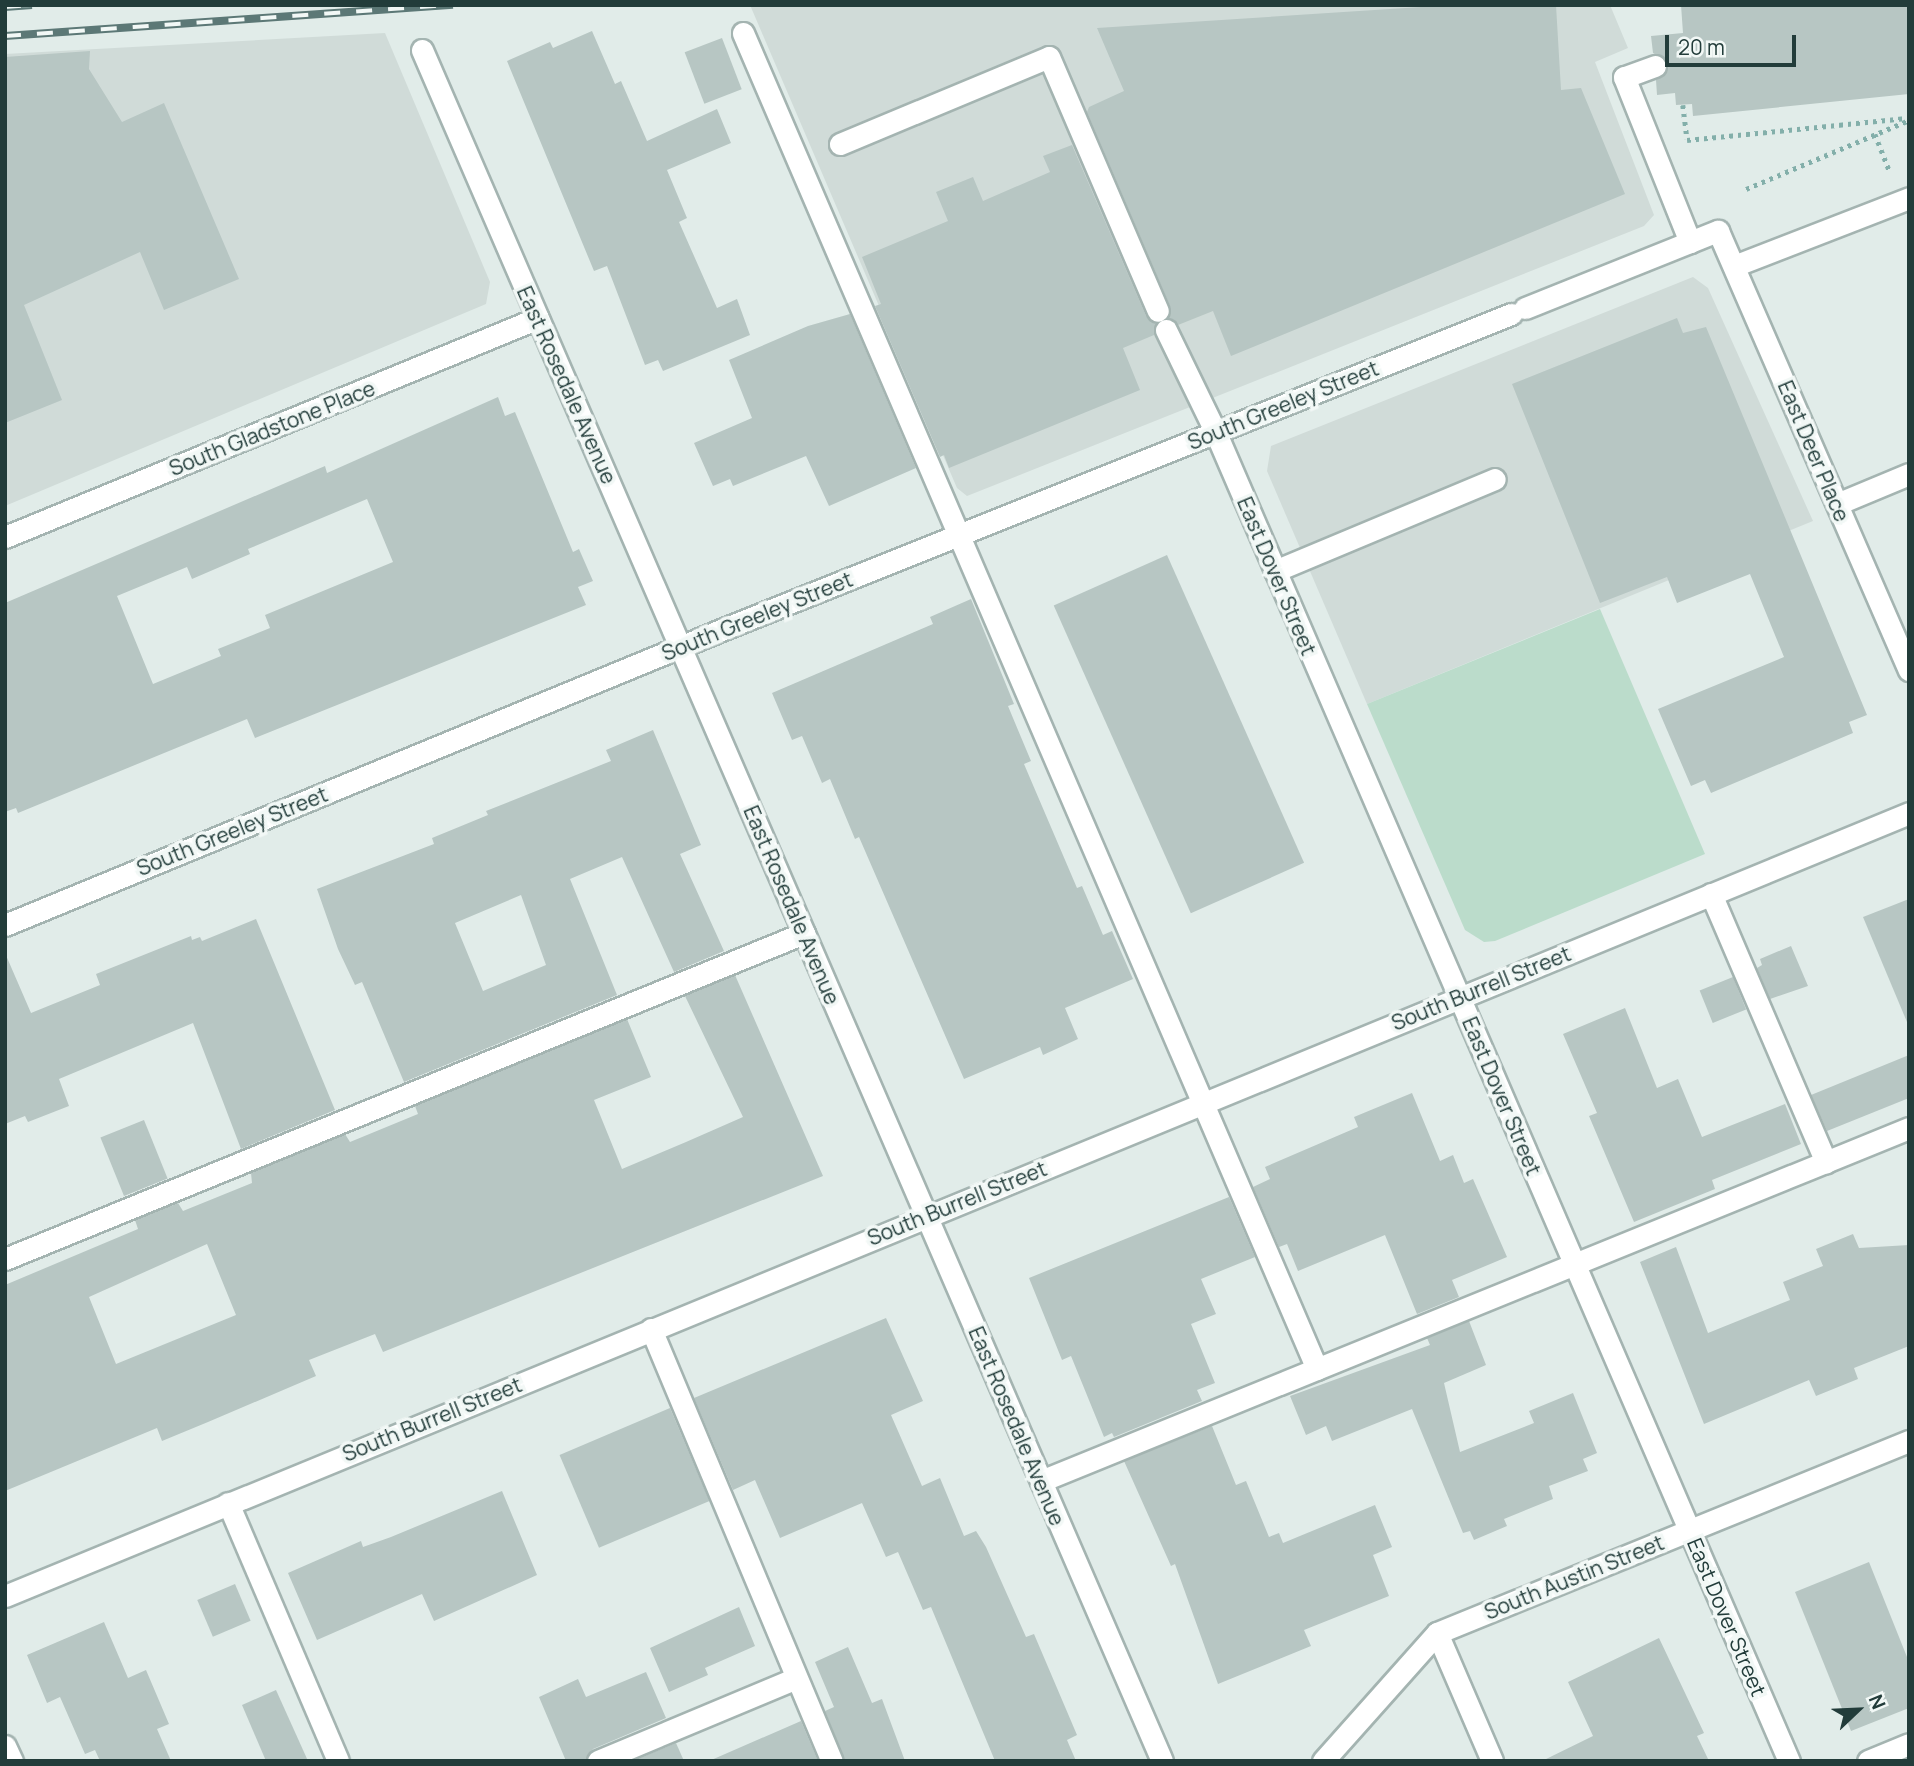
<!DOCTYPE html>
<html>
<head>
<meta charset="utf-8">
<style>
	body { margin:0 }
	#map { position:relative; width:1914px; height:1766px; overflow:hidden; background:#e1ece9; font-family:Manrope,sans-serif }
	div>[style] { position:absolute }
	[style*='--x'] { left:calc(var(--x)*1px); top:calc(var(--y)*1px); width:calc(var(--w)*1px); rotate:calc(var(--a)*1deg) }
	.built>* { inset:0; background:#d0dbd8 }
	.green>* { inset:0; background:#bbdccb }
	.building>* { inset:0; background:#b7c6c3; transform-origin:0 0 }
	.path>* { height:4.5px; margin-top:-2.25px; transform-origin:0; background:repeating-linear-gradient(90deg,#83afaa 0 3.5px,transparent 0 8.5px) }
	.roads { filter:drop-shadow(2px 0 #a4b4b1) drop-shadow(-2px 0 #a4b4b1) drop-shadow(0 2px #a4b4b1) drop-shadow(0 -2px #a4b4b1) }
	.minor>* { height:21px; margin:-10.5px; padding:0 10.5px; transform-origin:10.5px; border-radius:10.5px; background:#fff }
	.rail>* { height:8px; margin-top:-4px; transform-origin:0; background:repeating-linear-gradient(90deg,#f2f8f6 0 16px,#5c7876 0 32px); box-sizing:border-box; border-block:2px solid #5c7876 }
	span { translate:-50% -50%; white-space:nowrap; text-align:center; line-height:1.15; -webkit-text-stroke:7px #f2f8f6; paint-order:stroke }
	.street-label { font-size:21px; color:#223c3a }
	.frame { position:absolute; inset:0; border:7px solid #223c3a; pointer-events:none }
	.north { position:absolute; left:1823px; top:1675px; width:70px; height:70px; -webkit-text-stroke:5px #f2f8f6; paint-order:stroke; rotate:67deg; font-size:19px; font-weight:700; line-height:28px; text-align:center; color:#223c3a }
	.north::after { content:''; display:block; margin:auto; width:24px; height:32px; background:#223c3a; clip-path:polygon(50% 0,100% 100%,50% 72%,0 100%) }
	.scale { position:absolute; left:1665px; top:35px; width:131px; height:32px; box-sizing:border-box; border:4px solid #223c3a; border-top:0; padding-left:9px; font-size:21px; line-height:24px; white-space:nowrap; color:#223c3a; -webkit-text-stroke:5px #f2f8f6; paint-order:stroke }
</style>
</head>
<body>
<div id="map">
	<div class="built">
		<i style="clip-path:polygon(750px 5px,1610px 5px,1628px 48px,1595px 62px,1654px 215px,1644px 226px,967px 496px,957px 488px)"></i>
		<i style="clip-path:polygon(385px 33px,490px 282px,486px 304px,5px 506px,5px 54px)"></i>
		<i style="clip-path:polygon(1693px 277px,1708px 288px,1813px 521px,1367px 704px,1267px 471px,1271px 446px)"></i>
	</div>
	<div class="green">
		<i style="clip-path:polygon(1600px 609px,1705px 854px,1495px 941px,1484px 942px,1465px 930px,1367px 704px)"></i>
	</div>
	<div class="building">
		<i style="clip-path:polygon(1452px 5px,1556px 5px,1561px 90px,1581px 88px,1625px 194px,1231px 356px,1213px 311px,1178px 325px,1169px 318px,1170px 306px,1087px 112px,1089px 107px,1124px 91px,1097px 28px)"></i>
		<i style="clip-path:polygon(1681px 5px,1909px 5px,1909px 94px,1693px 116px,1692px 104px,1676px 105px,1675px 93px,1657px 95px,1656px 80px,1665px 74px,1668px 62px,1653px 53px,1651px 36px,1683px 33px)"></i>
		<i style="clip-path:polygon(592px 31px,615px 84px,621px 81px,647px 141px,717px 109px,731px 143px,667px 170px,687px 218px,679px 222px,717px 308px,737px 299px,750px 335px,663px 371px,658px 360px,645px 365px,607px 266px,594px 271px,507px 61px,550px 42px,553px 48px)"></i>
		<i style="left:722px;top:38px;width:55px;height:40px;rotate:69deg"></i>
		<i style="clip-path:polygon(90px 51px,89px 69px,122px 122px,164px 103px,239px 279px,164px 310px,140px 252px,24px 305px,62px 400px,5px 423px,5px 57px)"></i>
		<i style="clip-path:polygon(1072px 145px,1146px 316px,1155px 323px,1154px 335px,1123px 348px,1140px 390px,949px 468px,944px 455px,940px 457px,875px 306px,881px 304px,862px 257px,948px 221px,936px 192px,973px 177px,983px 201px,1050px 172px,1043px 156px)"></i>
		<i style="clip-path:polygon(850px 314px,916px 468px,829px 506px,806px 456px,733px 486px,730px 479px,713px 486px,694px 443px,752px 418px,729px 360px,808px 326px)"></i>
		<i style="clip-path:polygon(1677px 318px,1683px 333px,1706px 327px,1867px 715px,1849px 722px,1853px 733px,1711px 793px,1705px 780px,1691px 786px,1658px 709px,1784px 657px,1750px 574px,1677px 603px,1667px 577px,1600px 603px,1512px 384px)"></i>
		<i style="clip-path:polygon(evenodd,498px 397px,505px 416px,515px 412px,573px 552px,579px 549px,593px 581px,578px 587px,586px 605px,255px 738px,247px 719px,18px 813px,16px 808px,5px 812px,5px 603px,325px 466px,327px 473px,498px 397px,367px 499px,393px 562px,265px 615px,270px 628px,218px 649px,221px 656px,153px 684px,117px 596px,187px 567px,192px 579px,250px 554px,248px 549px,367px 499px)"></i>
		<i style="left:1167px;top:555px;width:337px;height:124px;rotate:66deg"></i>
		<i style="clip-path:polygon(971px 599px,1014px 704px,1008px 706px,1031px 761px,1024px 764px,1077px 888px,1082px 886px,1103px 935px,1112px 931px,1133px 979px,1065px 1008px,1078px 1039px,1043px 1055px,1040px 1047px,964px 1079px,859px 837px,855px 839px,830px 779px,822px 783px,802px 736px,792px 740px,772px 693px,933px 624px,930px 617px)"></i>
		<i style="clip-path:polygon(evenodd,653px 730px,701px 845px,680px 854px,724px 951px,674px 972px,622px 857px,570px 879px,617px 995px,404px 1082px,362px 982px,355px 985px,338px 949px,317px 889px,434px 844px,432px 838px,488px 815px,486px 811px,611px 761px,606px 750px,653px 730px,521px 895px,546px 965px,483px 991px,455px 923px,521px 895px)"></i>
		<i style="clip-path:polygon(1909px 899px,1909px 1022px,1907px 1022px,1863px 917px)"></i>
		<i style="clip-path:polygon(256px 919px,335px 1110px,241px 1149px,193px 1023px,59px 1079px,69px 1106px,28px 1122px,25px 1116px,5px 1124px,5px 953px,31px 1013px,100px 985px,96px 974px,191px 936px,192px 940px,200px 937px,202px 941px)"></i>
		<i style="clip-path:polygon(1791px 946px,1808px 986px,1770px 999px,1757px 968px,1762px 965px,1760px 959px)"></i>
		<i style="clip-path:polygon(evenodd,735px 975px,823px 1176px,383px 1352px,375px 1334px,309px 1360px,316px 1376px,208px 1422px,162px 1441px,157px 1428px,5px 1491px,5px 1285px,138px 1229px,135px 1220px,178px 1203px,183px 1211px,252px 1183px,251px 1173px,345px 1134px,350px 1142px,418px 1114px,415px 1106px,627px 1019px,651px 1077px,594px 1100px,622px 1169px,686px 1142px,743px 1117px,685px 996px,735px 975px,207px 1244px,236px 1315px,116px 1364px,89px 1297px,207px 1244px)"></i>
		<i style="left:1733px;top:977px;width:35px;height:36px;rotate:68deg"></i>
		<i style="clip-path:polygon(1625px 1008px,1657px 1088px,1678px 1079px,1702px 1137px,1785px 1104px,1801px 1144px,1712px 1180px,1715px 1189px,1634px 1222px,1589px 1116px,1597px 1113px,1563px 1034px)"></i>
		<i style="clip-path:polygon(1909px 1055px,1909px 1098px,1827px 1131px,1811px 1095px)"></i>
		<i style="clip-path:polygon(1412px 1093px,1440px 1161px,1453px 1155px,1464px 1183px,1473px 1179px,1507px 1257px,1452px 1280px,1459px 1297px,1417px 1314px,1385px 1235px,1298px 1271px,1287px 1244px,1279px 1247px,1253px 1187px,1270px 1179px,1265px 1167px,1358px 1127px,1354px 1117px)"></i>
		<i style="left:144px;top:1120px;width:63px;height:47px;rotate:68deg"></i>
		<i style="clip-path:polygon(1229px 1197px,1255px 1257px,1201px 1279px,1216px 1314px,1191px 1324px,1215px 1383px,1197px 1390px,1202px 1401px,1114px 1437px,1112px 1433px,1104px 1437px,1071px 1356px,1062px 1360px,1029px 1278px)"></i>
		<i style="clip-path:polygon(1853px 1234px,1859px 1248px,1909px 1245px,1909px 1346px,1854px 1368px,1858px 1379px,1816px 1396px,1809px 1380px,1704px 1424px,1640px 1262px,1676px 1247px,1708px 1333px,1790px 1300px,1783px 1282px,1823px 1266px,1816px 1249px)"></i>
		<i style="clip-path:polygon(886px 1318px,923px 1401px,891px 1415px,922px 1486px,940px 1478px,964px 1536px,976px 1531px,986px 1547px,1026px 1637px,1034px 1634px,1077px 1735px,1067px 1740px,1076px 1761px,995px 1761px,931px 1607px,923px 1610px,898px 1552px,886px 1557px,862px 1503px,780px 1538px,755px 1480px,733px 1490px,694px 1398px)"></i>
		<i style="clip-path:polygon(1469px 1321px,1486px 1365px,1444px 1383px,1460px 1452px,1534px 1423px,1529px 1411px,1573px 1393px,1597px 1453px,1583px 1459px,1588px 1471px,1549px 1486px,1553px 1499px,1504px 1519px,1507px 1526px,1474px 1540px,1470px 1531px,1463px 1533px,1412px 1409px,1332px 1441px,1326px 1426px,1306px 1435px,1290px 1396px,1430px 1345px,1427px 1338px)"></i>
		<i style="left:670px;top:1408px;width:101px;height:120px;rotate:67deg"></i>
		<i style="clip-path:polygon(1212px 1426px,1236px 1485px,1246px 1481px,1269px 1537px,1279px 1533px,1283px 1543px,1375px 1505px,1392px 1547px,1373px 1555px,1389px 1596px,1304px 1630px,1311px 1646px,1218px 1684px,1175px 1564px,1171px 1566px,1124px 1461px)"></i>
		<i style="clip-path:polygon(502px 1491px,537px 1575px,434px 1621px,422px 1594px,317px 1640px,288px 1573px,361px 1541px,363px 1547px,391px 1537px)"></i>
		<i style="clip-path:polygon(1869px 1562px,1909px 1662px,1909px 1708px,1851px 1731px,1795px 1592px)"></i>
		<i style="left:235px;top:1584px;width:40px;height:41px;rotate:67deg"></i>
		<i style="clip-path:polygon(739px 1607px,755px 1646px,705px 1668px,708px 1675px,669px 1692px,650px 1648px)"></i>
		<i style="clip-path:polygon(104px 1622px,128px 1678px,146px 1670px,169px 1724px,157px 1729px,171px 1761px,100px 1761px,95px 1750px,85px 1754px,60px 1697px,47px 1703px,27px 1655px)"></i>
		<i style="clip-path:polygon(1659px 1638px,1704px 1733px,1697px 1736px,1709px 1761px,1542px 1761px,1593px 1736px,1568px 1682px)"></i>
		<i style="clip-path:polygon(848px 1647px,872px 1703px,882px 1699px,905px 1761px,845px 1761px,825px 1711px,834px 1707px,815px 1662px)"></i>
		<i style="clip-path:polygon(646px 1672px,666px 1718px,593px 1749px,585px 1761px,566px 1761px,539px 1697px,578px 1679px,586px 1697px)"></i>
		<i style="clip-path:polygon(276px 1690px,308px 1761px,266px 1761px,242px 1705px)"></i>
		<i style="clip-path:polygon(801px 1721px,818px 1761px,709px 1761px)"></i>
		<i style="clip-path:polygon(676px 1743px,684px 1761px,633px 1761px)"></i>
	</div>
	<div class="path">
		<i style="--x:1683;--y:105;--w:34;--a:83"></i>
		<i style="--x:1875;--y:134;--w:41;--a:68.5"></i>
		<i style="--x:1687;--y:140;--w:223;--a:-5.7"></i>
		<i style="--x:1746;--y:189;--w:177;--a:-22.9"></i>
	</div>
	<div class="roads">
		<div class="minor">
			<i style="--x:743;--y:33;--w:1454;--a:66.75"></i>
			<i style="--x:422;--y:50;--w:1864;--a:66.61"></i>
			<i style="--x:1655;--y:66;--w:33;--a:160"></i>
			<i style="--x:1624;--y:77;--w:178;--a:68.2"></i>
			<i style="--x:840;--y:144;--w:226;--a:-22.6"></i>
			<i style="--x:1049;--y:57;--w:276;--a:66.8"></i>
			<i style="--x:1734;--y:266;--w:188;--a:-21.2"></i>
			<i style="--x:1525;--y:308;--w:208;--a:-21.8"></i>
			<i style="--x:1718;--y:231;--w:479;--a:66.5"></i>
			<i style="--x:1166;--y:330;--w:112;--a:64.1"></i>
			<i style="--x:1215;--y:431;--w:1449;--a:66.66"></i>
			<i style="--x:1837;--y:504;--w:78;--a:-22.6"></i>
			<i style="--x:5;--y:537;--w:576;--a:-22.34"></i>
			<i style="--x:1275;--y:571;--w:238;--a:-22.7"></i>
			<i style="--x:1711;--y:894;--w:292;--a:66.8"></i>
			<i style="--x:5;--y:925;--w:774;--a:-22.39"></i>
			<i style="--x:721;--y:630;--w:851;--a:-21.8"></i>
			<i style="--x:5;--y:1259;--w:863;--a:-22.2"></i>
			<i style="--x:651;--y:1329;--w:468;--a:67.3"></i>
			<i style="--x:1041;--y:1481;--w:937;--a:-22.13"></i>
			<i style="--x:228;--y:1503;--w:280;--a:66.9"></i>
			<i style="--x:5;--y:1596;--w:2059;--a:-22.35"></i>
			<i style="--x:1437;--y:1633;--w:139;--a:66.7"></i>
			<i style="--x:5;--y:1746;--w:17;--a:65"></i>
			<i style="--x:598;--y:1761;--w:215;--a:-22.7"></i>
			<i style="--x:1323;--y:1761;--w:171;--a:-48.3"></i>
			<i style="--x:1437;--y:1633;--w:510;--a:-22.14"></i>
			<i style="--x:1868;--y:1761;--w:44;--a:-22.5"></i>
		</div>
	</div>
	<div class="rail">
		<i style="--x:5;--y:7;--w:27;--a:-4"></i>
		<i style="--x:5;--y:36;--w:449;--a:-4"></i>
	</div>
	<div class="street-label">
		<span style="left:567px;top:385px;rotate:66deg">East Rosedale Avenue</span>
		<span style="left:1283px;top:405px;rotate:-22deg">South Greeley Street</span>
		<span style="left:272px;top:428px;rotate:-22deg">South Gladstone Place</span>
		<span style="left:1814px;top:451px;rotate:67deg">East Deer Place</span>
		<span style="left:1277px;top:576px;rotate:67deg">East Dover Street</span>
		<span style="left:757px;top:616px;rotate:-22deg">South Greeley Street</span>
		<span style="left:232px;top:831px;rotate:-22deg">South Greeley Street</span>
		<span style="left:792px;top:905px;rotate:67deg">East Rosedale Avenue</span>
		<span style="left:1481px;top:988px;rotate:-22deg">South Burrell Street</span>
		<span style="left:1502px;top:1096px;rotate:67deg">East Dover Street</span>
		<span style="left:957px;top:1203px;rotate:-22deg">South Burrell Street</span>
		<span style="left:432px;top:1419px;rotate:-22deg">South Burrell Street</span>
		<span style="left:1017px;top:1426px;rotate:67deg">East Rosedale Avenue</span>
		<span style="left:1574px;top:1577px;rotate:-22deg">South Austin Street</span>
		<span style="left:1727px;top:1617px;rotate:67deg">East Dover Street</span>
	</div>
	<div class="frame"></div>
	<div class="north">N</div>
	<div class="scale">20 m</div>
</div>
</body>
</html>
